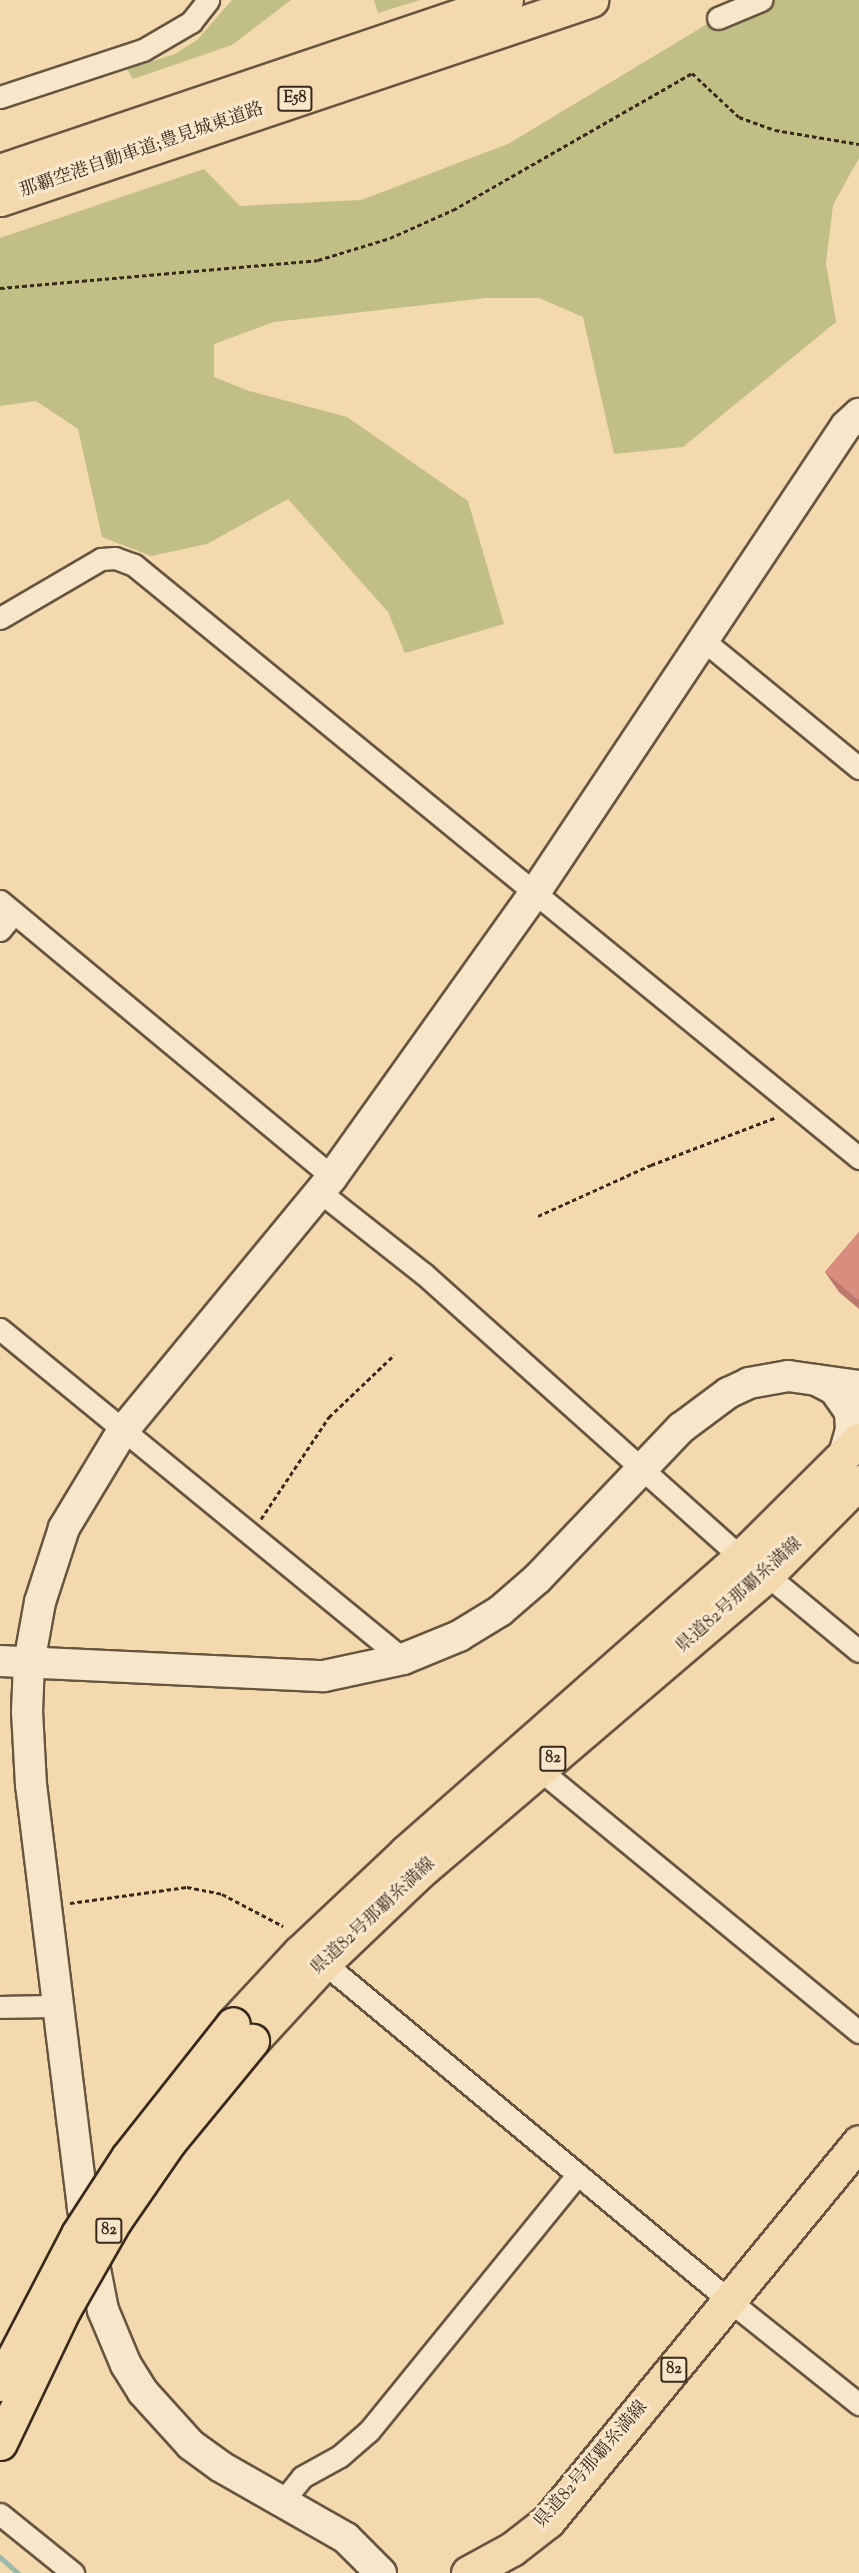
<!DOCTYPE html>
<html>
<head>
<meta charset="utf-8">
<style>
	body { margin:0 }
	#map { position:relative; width:859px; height:2573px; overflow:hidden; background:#f4d9ae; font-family:"Sorts Mill Goudy","Noto Serif JP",serif }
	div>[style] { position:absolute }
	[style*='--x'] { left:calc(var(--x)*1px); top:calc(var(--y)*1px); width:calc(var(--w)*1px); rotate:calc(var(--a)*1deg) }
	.green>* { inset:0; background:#c1be86 }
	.stream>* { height:5px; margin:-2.5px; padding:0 2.5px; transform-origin:2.5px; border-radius:2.5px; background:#9cbaaa }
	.path>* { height:3px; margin-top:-1.5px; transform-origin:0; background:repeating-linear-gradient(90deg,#38291d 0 4.5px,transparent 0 7.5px) }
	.roads { filter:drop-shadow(2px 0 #675541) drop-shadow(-2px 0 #675541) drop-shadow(0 2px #675541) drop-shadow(0 -2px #675541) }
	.street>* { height:21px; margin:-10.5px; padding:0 10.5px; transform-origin:10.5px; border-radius:10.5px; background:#f8e6ca }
	.secondary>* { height:30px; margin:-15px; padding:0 15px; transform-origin:15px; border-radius:15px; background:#f8e6ca }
	.primary>* { height:33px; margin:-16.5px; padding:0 16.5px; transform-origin:16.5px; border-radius:16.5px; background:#f4d9ae }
	.highway>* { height:33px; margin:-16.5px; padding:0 16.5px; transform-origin:16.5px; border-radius:16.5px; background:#f4d9ae }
	.bridges { filter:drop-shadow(2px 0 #38291d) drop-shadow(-2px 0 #38291d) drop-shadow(0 2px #38291d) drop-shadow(0 -2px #38291d) }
	.primary-bridge>* { height:33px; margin:-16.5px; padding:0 16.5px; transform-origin:16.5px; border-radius:16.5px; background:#f4d9ae }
	.wall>* { inset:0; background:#ba796c }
	.building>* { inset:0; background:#d88d7e }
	span { translate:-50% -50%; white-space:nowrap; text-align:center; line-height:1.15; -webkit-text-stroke:6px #f8e6ca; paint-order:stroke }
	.shield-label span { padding:2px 4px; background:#f8e6ca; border:2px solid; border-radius:4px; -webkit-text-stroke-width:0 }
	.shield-label { font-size:16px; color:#38291d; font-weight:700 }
	.street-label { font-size:18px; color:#38291d }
</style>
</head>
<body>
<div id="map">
	<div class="green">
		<i style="clip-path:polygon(232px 0,291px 0,232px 45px,133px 79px,127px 69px,175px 54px,197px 40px)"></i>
		<i style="clip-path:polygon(374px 0,420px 0,378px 13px)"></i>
		<i style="clip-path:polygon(747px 0,859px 0,859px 158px,833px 205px,826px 263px,836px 322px,683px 447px,614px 454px,583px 317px,539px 298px,486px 298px,274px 322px,214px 344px,214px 377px,249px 391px,347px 417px,468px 501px,504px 624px,405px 653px,388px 612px,288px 499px,207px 544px,151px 556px,102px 537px,78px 429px,36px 401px,0 406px,0 238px,204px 169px,240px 206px,361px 200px,508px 144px)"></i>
	</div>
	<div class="stream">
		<i style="--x:0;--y:2557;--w:24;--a:42"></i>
	</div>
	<div class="path">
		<i style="--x:0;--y:288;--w:319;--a:-5"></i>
		<i style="--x:318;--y:260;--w:75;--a:-17"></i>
		<i style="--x:390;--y:238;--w:69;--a:-24"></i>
		<i style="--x:453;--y:210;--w:275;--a:-29.8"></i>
		<i style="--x:692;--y:73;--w:64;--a:43.1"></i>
		<i style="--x:739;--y:117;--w:38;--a:20"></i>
		<i style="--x:775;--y:130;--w:85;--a:9.5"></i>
		<i style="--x:538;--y:1216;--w:124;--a:-24.3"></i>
		<i style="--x:651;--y:1165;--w:135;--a:-20.9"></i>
		<i style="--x:261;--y:1519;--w:123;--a:-56.3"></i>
		<i style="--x:329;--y:1417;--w:90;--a:-43.6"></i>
		<i style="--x:70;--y:1903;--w:118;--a:-7.8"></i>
		<i style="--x:187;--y:1887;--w:36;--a:11"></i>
		<i style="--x:222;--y:1894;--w:69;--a:27.7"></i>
	</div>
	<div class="roads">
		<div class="street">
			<i style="--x:718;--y:18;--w:47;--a:-22.7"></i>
			<i style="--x:0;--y:97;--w:151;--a:-18.2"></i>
			<i style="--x:143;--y:50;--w:56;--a:-30.3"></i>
			<i style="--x:191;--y:22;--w:28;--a:-52"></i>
			<i style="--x:0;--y:618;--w:117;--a:-30.3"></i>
			<i style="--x:101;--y:559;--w:14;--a:-4"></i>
			<i style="--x:115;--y:558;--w:20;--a:20"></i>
			<i style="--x:134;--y:565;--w:937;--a:39.28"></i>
			<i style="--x:703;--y:640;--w:202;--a:39.4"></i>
			<i style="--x:0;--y:901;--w:432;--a:39.7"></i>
			<i style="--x:0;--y:930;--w:22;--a:-51"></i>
			<i style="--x:320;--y:1192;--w:132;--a:38.3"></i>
			<i style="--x:424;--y:1274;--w:425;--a:41.8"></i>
			<i style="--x:0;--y:1329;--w:521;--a:39.31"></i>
			<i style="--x:767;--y:1575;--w:119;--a:39.6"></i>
			<i style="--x:540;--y:1770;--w:413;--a:39.4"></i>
			<i style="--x:324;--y:1963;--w:530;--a:39.79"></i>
			<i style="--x:731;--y:2302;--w:164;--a:38.6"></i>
			<i style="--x:0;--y:2007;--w:56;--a:-1"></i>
			<i style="--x:282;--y:2502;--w:32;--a:-51"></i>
			<i style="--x:302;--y:2477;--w:43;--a:-28.9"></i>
			<i style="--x:340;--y:2456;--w:38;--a:-41"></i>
			<i style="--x:369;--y:2431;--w:330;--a:-50.9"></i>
			<i style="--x:0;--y:2514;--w:94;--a:38.9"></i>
		</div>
		<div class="secondary">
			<i style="--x:816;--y:1380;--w:20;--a:27"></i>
			<i style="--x:834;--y:1389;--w:28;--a:55"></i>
			<i style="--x:850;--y:1412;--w:18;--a:87"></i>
			<i style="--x:851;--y:1430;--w:26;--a:106"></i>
			<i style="--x:0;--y:1661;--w:324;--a:2.7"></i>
			<i style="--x:324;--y:1676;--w:81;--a:-12.1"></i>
			<i style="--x:403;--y:1659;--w:61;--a:-22.3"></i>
			<i style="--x:459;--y:1636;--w:48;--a:-31.4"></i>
			<i style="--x:500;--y:1611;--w:49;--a:-40.9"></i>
			<i style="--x:537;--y:1579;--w:209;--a:-46.4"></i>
			<i style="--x:681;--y:1428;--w:59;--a:-36.7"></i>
			<i style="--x:728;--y:1393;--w:23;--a:-25"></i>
			<i style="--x:749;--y:1383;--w:40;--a:-10"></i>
			<i style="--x:788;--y:1376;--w:72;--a:8"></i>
			<i style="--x:381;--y:2573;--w:49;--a:-135"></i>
			<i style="--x:346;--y:2538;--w:145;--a:-150.3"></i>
			<i style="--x:220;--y:2466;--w:36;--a:-144"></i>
			<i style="--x:191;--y:2445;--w:72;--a:-132.2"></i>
			<i style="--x:143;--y:2392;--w:32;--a:-122"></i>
			<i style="--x:126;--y:2365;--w:60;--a:-112.7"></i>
			<i style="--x:103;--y:2310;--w:104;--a:-101.1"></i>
			<i style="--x:83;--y:2208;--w:426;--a:-97"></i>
			<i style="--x:31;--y:1785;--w:73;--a:-93.1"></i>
			<i style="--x:27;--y:1712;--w:49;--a:-87.7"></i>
			<i style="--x:29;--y:1663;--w:62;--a:-79.8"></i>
			<i style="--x:40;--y:1602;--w:78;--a:-72"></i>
			<i style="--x:64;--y:1528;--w:112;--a:-58.9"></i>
			<i style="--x:122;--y:1432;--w:330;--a:-50.5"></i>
			<i style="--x:332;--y:1177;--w:348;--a:-54.5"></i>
			<i style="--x:534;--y:894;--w:562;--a:-56.31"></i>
			<i style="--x:846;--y:426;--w:18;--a:-43"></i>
		</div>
		<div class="primary">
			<i style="--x:233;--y:2024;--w:97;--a:-47.1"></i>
			<i style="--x:299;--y:1953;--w:147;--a:-43.3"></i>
			<i style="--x:406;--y:1852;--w:446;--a:-41.4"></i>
			<i style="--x:741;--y:1557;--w:166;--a:-44.8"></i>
			<i style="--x:252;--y:2041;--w:106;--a:-47.3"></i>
			<i style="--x:324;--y:1963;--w:129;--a:-43.7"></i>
			<i style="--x:417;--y:1874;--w:460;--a:-40.5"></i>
			<i style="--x:767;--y:1575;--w:131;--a:-45.3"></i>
			<i style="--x:468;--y:2573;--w:50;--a:-28.6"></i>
			<i style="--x:512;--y:2549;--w:46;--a:-37.9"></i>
			<i style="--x:548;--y:2521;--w:490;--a:-50.6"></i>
		</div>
		<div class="highway">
			<i style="--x:0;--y:171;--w:534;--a:-18.67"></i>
			<i style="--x:0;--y:199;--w:624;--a:-18.61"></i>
		</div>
	</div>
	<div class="bridges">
		<div class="primary-bridge">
			<i style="--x:0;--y:2384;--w:169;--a:-62.5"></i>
			<i style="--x:78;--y:2234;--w:92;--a:-57"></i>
			<i style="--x:128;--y:2157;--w:169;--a:-51.7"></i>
			<i style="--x:0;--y:2443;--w:148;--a:-64.5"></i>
			<i style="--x:64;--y:2309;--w:103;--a:-60.2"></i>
			<i style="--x:115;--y:2220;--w:95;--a:-55.3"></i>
			<i style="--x:169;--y:2142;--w:131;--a:-50.6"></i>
		</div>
	</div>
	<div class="wall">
		<i style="clip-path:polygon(859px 1232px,859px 1309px,839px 1292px,825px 1272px)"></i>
	</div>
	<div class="building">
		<i style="clip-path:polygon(859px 1232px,859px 1298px,858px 1300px,825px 1272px)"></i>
	</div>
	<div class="shield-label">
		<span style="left:295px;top:99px">E58</span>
		<span style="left:553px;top:1759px">82</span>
		<span style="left:109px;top:2231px">82</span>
		<span style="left:674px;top:2370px">82</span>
	</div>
	<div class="street-label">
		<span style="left:142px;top:151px;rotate:-19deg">那覇空港自動車道;豊見城東道路</span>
		<span style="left:740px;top:1596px;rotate:-42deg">県道82号那覇糸満線</span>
		<span style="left:374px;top:1917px;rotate:-43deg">県道82号那覇糸満線</span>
		<span style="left:592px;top:2465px;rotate:-49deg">県道82号那覇糸満線</span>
	</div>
</div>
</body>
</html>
